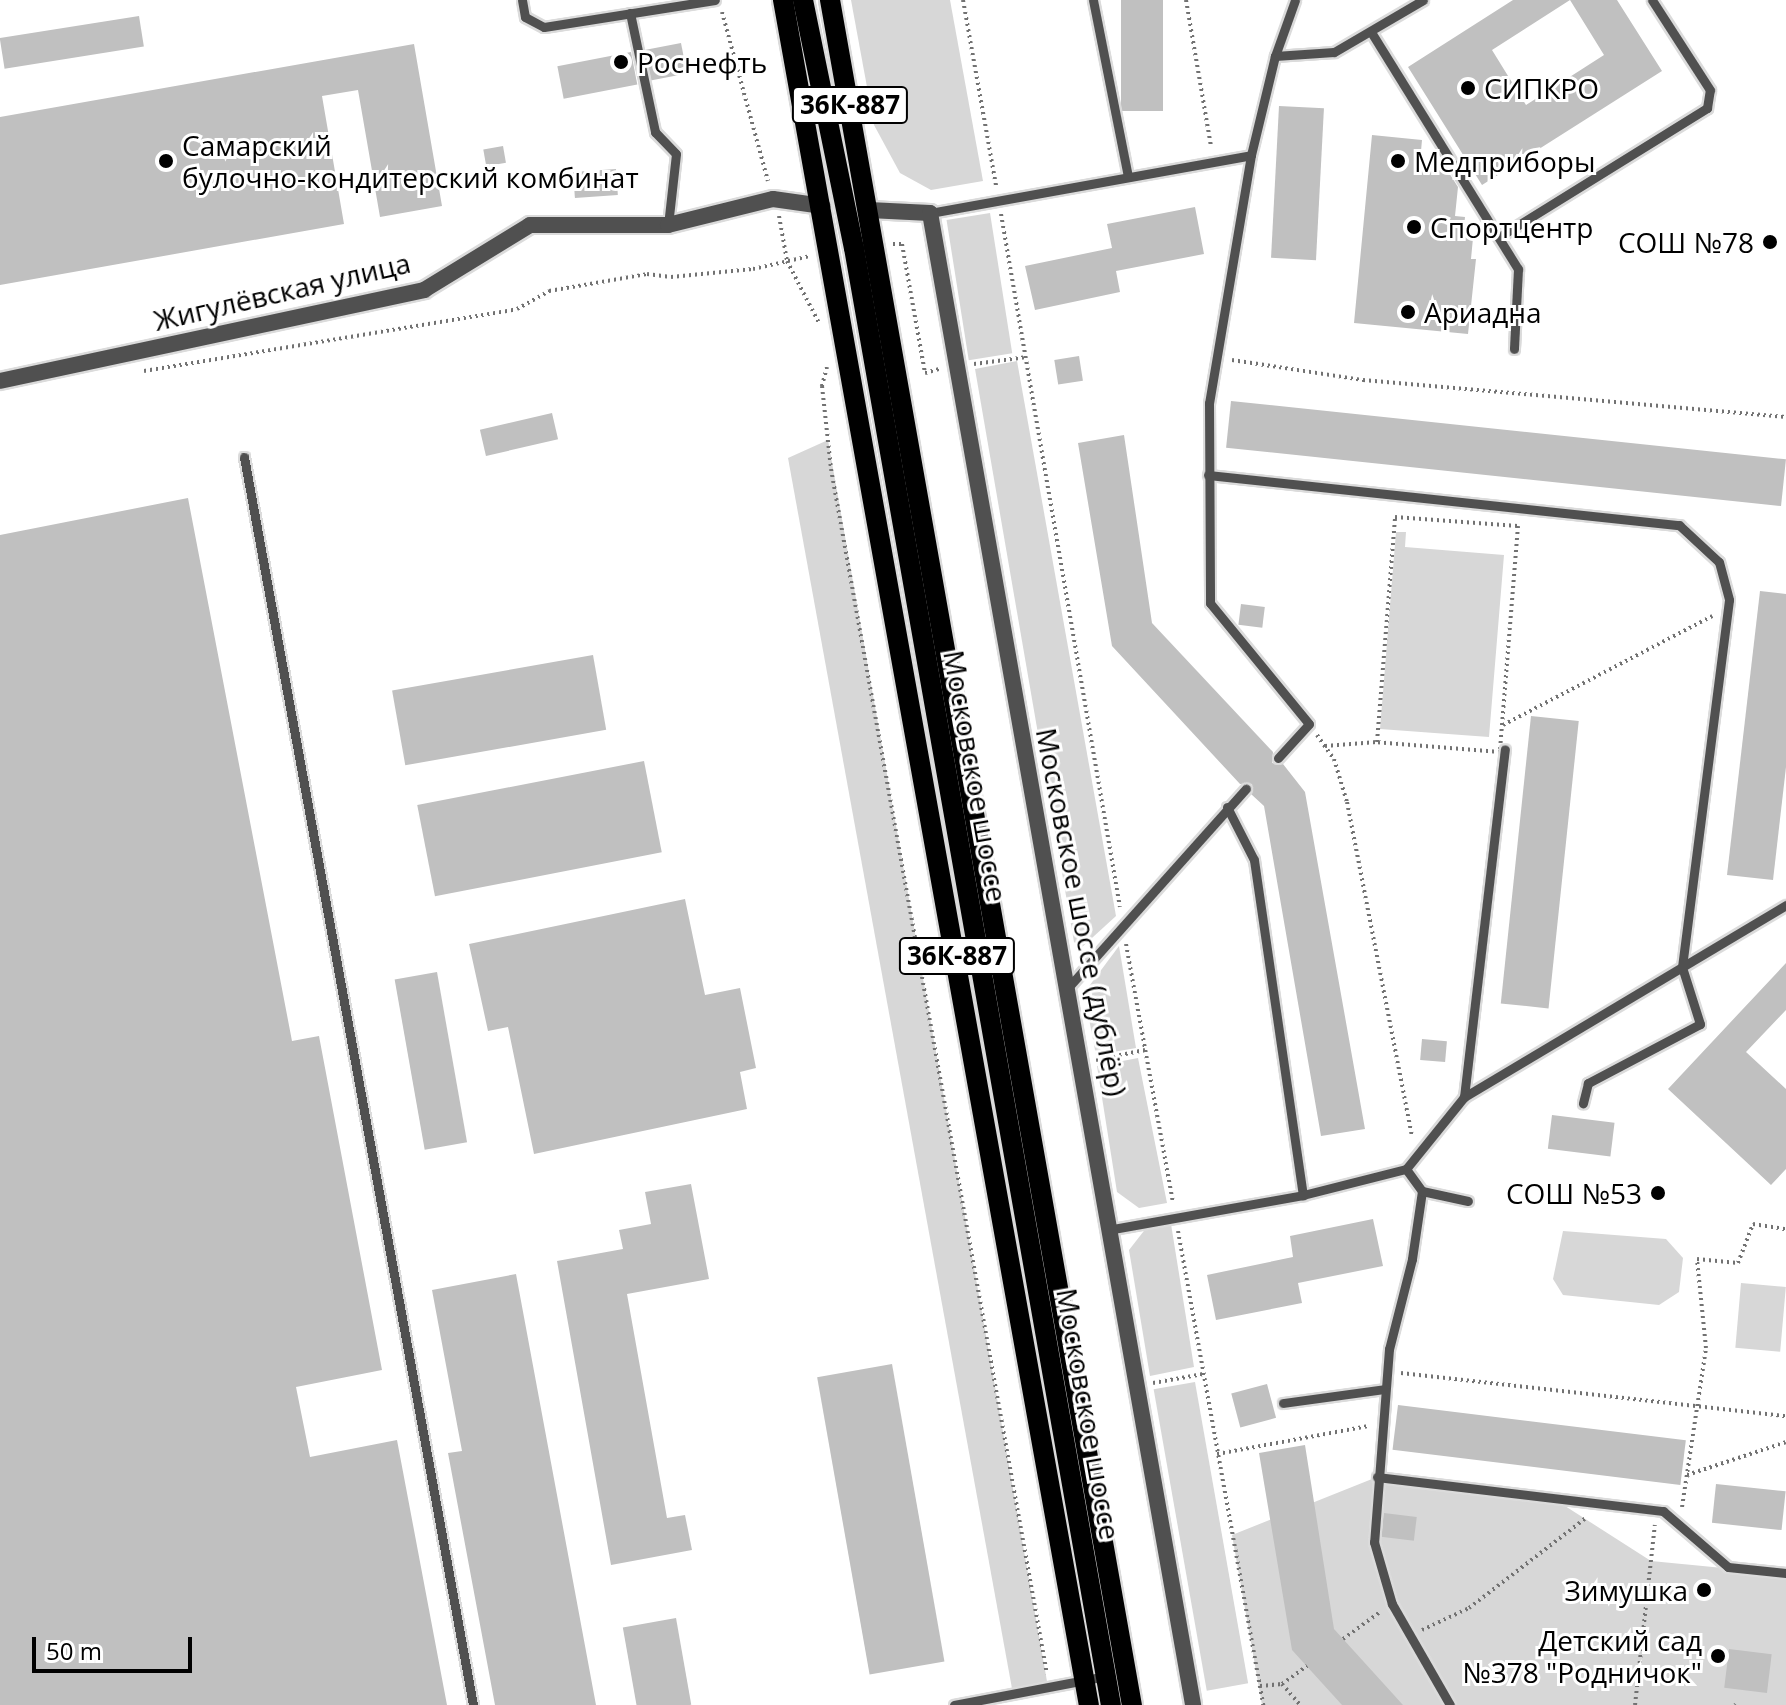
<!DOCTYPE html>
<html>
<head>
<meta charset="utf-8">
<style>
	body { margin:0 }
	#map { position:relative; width:1786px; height:1705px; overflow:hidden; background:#fff; font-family:"Open Sans",sans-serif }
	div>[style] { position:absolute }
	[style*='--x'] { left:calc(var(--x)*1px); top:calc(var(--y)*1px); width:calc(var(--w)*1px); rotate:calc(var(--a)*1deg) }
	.green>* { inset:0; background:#d7d7d7; transform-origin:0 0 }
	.building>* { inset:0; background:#c0c0c0; transform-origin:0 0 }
	.path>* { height:4px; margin-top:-2px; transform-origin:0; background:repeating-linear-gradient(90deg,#727272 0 2px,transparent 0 6px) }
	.roads { filter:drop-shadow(2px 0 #dbdbdb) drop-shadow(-2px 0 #dbdbdb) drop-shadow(0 2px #dbdbdb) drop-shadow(0 -2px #dbdbdb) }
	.lane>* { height:9px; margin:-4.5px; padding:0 4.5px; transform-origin:4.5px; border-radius:4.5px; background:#505050 }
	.street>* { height:16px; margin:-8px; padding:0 8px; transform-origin:8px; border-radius:8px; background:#505050 }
	.primary>* { height:20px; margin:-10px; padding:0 10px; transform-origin:10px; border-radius:10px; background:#000 }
	.dots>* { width:22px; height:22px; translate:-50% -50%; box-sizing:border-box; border:4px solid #fff; border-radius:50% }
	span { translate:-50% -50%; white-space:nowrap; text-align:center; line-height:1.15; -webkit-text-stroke:6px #fff; paint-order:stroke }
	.shield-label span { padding:2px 6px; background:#fff; border:2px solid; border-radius:6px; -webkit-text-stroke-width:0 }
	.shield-label { font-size:26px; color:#000; font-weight:700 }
	.poi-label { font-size:28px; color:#000 }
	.left { translate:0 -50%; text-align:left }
	.right { translate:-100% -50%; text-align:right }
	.street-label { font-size:28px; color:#000 }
	.scale { position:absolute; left:32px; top:1637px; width:160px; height:36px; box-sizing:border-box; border:4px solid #000; border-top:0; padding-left:10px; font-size:24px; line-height:28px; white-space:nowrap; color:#000; -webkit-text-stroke:6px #fff; paint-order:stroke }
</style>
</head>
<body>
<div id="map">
	<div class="green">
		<i style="clip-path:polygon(851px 0,950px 0,983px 181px,931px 190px,900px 173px,874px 125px)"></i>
		<i style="left:990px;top:213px;width:142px;height:44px;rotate:81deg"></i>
		<i style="clip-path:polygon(1017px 361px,1116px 916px,1081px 948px,1074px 942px,975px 369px)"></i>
		<i style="clip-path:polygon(828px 440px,1048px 1687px,1013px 1694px,788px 458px)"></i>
		<i style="clip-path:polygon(1396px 532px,1406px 532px,1405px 547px,1504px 555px,1489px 737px,1380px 729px)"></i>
		<i style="clip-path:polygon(1119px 946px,1136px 1048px,1096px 1055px,1084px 993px)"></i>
		<i style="clip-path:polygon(1138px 1058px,1167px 1203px,1139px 1208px,1117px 1192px,1097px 1066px)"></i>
		<i style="clip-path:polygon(1171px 1224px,1194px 1367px,1150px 1376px,1129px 1250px,1147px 1227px)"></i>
		<i style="clip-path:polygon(1563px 1231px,1666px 1239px,1683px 1258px,1679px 1292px,1659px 1305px,1563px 1295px,1553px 1279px)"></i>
		<i style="left:1741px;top:1283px;width:45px;height:65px;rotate:5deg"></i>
		<i style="left:1195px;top:1382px;width:306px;height:42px;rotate:80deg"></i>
		<i style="clip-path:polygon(1377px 1477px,1551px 1497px,1651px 1561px,1786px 1574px,1786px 1705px,1262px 1705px,1232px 1535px)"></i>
	</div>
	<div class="building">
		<i style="left:1121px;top:0;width:42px;height:111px"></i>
		<i style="clip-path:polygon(evenodd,1513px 0,1617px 0,1662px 71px,1482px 185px,1408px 67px,1513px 0,1570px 0,1604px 55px,1526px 105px,1492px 50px,1570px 0)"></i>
		<i style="left:139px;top:16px;width:31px;height:141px;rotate:81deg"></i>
		<i style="left:681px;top:43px;width:31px;height:37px;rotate:79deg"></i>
		<i style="clip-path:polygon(414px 44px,442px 206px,380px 217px,358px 90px,322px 96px,344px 224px,0 285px,0 117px)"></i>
		<i style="left:631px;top:52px;width:33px;height:75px;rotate:79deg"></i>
		<i style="left:1279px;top:106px;width:45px;height:152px;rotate:3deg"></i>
		<i style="clip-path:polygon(1372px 135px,1422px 140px,1420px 162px,1444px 165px,1458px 187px,1455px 216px,1465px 217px,1463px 237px,1473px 238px,1471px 259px,1476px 259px,1468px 334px,1354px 323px)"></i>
		<i style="left:503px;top:146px;width:17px;height:20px;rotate:80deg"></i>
		<i style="left:616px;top:169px;width:26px;height:43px;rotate:86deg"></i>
		<i style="clip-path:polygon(1195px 207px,1204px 254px,1116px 271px,1120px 292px,1035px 310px,1025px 266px,1112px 248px,1107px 224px)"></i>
		<i style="left:1079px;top:356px;width:25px;height:25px;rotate:81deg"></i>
		<i style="left:1231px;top:401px;width:558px;height:47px;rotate:6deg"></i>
		<i style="left:552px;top:413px;width:27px;height:74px;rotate:77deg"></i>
		<i style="clip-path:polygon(1124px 435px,1152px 623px,1273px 752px,1272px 763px,1283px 764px,1305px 792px,1365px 1129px,1321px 1136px,1264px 806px,1251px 794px,1252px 784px,1240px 784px,1112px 646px,1078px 443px)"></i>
		<i style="clip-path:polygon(188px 498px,292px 1041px,319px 1036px,382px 1370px,296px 1387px,310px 1457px,397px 1440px,447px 1705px,0 1705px,0 535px)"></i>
		<i style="clip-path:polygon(1760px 591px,1786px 594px,1786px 767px,1773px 880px,1727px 875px)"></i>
		<i style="left:1241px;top:604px;width:24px;height:21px;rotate:7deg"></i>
		<i style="left:593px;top:655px;width:76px;height:204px;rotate:80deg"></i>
		<i style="left:1531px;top:716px;width:48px;height:289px;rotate:6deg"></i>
		<i style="left:644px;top:761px;width:93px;height:231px;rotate:79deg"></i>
		<i style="clip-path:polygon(685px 899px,705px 995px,740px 988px,756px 1068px,740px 1072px,747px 1109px,534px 1154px,508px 1027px,488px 1031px,469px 944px)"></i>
		<i style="clip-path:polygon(1786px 963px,1786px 1010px,1746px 1052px,1786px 1089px,1786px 1169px,1771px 1185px,1668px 1089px)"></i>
		<i style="left:437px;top:972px;width:173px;height:43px;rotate:80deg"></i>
		<i style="left:1422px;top:1039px;width:25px;height:21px;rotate:5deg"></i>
		<i style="left:1552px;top:1115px;width:63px;height:34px;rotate:7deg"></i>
		<i style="clip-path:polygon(691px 1184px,709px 1279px,627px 1294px,667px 1518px,685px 1515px,692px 1550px,611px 1565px,557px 1261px,623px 1249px,619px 1230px,651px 1224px,645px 1192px)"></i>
		<i style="clip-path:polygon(1373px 1219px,1383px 1266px,1298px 1283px,1302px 1303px,1216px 1320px,1207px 1275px,1293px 1257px,1290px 1236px)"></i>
		<i style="clip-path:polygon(516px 1274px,596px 1705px,495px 1705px,448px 1453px,462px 1451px,432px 1290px)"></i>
		<i style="left:892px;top:1364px;width:302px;height:76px;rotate:80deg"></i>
		<i style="left:1267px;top:1384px;width:35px;height:37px;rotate:75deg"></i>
		<i style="left:1398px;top:1405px;width:290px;height:45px;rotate:7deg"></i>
		<i style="clip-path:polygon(1305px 1445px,1334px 1629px,1403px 1705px,1342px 1705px,1292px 1650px,1259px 1453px)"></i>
		<i style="left:1716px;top:1484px;width:70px;height:39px;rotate:6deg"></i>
		<i style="left:1384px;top:1513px;width:33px;height:24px;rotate:7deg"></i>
		<i style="left:676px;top:1618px;width:88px;height:54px;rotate:80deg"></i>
		<i style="left:1729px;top:1649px;width:43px;height:39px;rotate:7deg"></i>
	</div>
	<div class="path">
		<i style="--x:963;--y:0;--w:189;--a:79.9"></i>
		<i style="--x:1186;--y:0;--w:149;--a:80.3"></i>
		<i style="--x:722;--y:12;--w:175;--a:74.8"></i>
		<i style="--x:1001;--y:214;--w:703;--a:80.26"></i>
		<i style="--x:779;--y:216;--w:46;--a:79.9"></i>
		<i style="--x:787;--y:261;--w:70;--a:62.7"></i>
		<i style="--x:893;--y:244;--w:9;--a:0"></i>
		<i style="--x:902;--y:244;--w:131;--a:79.9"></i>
		<i style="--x:925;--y:373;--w:15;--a:-16"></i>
		<i style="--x:1232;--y:360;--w:133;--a:8.7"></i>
		<i style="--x:1363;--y:380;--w:425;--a:5"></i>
		<i style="--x:974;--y:364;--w:53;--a:-7.5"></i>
		<i style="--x:827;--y:367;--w:20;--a:105"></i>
		<i style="--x:822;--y:386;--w:83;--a:83.8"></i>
		<i style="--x:831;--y:469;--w:1224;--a:79.84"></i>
		<i style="--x:144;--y:371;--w:378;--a:-9.4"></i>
		<i style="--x:517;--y:309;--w:37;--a:-29"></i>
		<i style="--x:549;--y:291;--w:99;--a:-9.8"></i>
		<i style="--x:647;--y:274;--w:24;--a:7"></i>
		<i style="--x:671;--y:277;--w:82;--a:-5.6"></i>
		<i style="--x:753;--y:269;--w:58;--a:-12.8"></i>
		<i style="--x:1395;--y:517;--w:123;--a:4.2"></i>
		<i style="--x:1518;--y:526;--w:227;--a:94.6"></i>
		<i style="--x:1500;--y:752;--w:123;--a:-175.4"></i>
		<i style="--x:1377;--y:742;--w:226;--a:-85.4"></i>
		<i style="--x:1503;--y:725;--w:236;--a:-27.5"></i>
		<i style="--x:1317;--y:735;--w:29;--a:55"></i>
		<i style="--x:1334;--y:759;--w:45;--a:73.2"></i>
		<i style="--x:1347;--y:802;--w:341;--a:79"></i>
		<i style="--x:1325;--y:746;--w:52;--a:-4.4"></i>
		<i style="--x:1126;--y:944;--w:263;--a:79.7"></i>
		<i style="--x:1096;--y:1060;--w:50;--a:-11.5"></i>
		<i style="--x:1178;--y:1231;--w:482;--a:79.8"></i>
		<i style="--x:1401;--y:1373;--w:387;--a:6.4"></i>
		<i style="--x:1153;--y:1383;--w:51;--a:-10.2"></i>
		<i style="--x:1217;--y:1454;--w:154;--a:-10.5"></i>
		<i style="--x:1687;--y:1475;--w:104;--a:-18.4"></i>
		<i style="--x:1682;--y:1507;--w:161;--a:-81.4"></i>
		<i style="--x:1706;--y:1348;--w:89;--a:-95.8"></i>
		<i style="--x:1697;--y:1259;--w:41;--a:5.6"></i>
		<i style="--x:1738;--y:1263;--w:42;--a:-69"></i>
		<i style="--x:1753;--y:1224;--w:33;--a:9"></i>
		<i style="--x:1422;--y:1630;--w:52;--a:-25.1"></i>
		<i style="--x:1469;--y:1608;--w:148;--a:-37.6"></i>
		<i style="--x:1343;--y:1639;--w:46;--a:-36.1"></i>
		<i style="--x:1282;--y:1684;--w:31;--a:-36"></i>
		<i style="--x:1260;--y:1686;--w:22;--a:-5"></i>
		<i style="--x:1282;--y:1684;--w:28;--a:49"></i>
		<i style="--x:1635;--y:1705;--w:181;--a:-83.7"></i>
		<i style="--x:1735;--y:1705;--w:1;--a:-45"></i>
	</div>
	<div class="roads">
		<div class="lane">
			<i style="--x:522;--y:0;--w:17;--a:80"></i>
			<i style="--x:525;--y:17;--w:21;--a:28"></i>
			<i style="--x:544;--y:27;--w:173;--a:-9"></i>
			<i style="--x:1093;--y:0;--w:180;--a:78.8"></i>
			<i style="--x:630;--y:13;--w:122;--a:78.1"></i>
			<i style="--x:655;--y:132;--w:30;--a:46"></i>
			<i style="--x:676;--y:154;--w:71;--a:96.4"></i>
			<i style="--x:1371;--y:32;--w:279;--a:58.2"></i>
			<i style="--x:1518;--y:269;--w:80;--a:92.9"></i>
			<i style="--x:1275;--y:56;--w:59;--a:-70.3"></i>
			<i style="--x:1251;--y:155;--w:252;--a:99.6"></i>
			<i style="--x:1209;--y:403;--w:200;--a:89.7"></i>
			<i style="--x:1210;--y:603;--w:156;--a:50.7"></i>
			<i style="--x:1309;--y:724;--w:46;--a:132.4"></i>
			<i style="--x:930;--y:213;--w:326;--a:-10.2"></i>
			<i style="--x:1251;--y:155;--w:102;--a:-76.4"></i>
			<i style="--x:1275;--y:56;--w:59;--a:-3.9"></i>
			<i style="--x:1334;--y:52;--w:103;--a:-30.3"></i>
			<i style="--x:1499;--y:237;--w:245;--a:-31.8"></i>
			<i style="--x:1707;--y:108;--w:18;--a:-81"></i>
			<i style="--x:1710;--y:90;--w:107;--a:-122.8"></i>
			<i style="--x:244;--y:457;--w:1269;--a:79.6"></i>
			<i style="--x:1208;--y:475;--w:474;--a:6.1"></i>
			<i style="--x:1679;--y:525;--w:54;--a:42.8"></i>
			<i style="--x:1719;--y:562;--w:39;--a:75"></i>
			<i style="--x:1729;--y:600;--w:370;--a:97.3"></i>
			<i style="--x:1682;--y:967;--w:60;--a:72.5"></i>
			<i style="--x:1700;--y:1024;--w:127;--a:152.2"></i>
			<i style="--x:1588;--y:1083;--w:21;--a:104"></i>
			<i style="--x:1227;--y:807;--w:59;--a:63"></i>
			<i style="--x:1254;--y:860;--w:339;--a:81.7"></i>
			<i style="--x:1066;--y:990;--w:270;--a:-48.2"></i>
			<i style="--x:1464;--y:1097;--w:350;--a:-83.3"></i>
			<i style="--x:1406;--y:1169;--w:27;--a:54"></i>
			<i style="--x:1422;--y:1191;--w:69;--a:98.4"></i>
			<i style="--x:1412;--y:1259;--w:93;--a:104.3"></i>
			<i style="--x:1389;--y:1349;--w:194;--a:94.4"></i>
			<i style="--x:1374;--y:1542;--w:65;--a:73.8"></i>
			<i style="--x:1392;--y:1604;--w:116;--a:60.1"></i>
			<i style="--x:1422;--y:1191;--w:47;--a:12.3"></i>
			<i style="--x:1113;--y:1229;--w:193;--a:-10.1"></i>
			<i style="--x:1303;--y:1195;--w:106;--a:-14.2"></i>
			<i style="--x:1406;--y:1169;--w:92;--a:-51.1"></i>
			<i style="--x:1464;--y:1097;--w:375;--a:-30.8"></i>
			<i style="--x:1283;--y:1403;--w:103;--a:-7.8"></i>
			<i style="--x:1377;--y:1477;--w:288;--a:6.8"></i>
			<i style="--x:1663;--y:1511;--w:86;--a:40.7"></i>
			<i style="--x:1728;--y:1567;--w:58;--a:5.9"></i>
			<i style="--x:954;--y:1705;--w:155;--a:-10.8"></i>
		</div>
		<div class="street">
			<i style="--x:869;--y:210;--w:61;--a:2.8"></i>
			<i style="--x:930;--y:213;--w:1515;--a:80"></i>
			<i style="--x:0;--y:381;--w:434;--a:-12.1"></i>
			<i style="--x:424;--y:290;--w:124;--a:-31.5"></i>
			<i style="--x:530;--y:225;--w:138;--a:0"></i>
			<i style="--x:668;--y:225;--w:108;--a:-13.9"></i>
			<i style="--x:773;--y:199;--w:50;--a:8"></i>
		</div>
		<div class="primary">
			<i style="--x:783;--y:0;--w:1732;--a:79.83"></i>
			<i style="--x:803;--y:0;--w:253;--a:78.4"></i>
			<i style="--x:854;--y:248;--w:1479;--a:80"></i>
			<i style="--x:830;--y:0;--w:1732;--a:79.96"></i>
		</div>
	</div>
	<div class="dots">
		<i style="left:621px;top:62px;background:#000"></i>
		<i style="left:1468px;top:88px;background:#000"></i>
		<i style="left:166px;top:161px;background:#000"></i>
		<i style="left:1398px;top:161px;background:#000"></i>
		<i style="left:1414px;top:227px;background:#000"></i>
		<i style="left:1770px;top:242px;background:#000"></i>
		<i style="left:1408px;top:312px;background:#000"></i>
		<i style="left:1658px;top:1193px;background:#000"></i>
		<i style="left:1704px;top:1590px;background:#000"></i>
		<i style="left:1718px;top:1656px;background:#000"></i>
	</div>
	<div class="shield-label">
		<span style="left:850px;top:105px">36К-887</span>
		<span style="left:957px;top:956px">36К-887</span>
	</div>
	<div class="poi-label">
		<span class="left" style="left:637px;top:62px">Роснефть</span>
		<span class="left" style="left:1484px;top:88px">СИПКРО</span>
		<span class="left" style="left:182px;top:161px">Самарский<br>булочно-кондитерский комбинат</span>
		<span class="left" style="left:1414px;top:161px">Медприборы</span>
		<span class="left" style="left:1430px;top:227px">Спортцентр</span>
		<span class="right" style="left:1754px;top:242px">СОШ №78</span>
		<span class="left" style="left:1424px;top:312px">Ариадна</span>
		<span class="right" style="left:1642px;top:1193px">СОШ №53</span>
		<span class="right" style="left:1688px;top:1590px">Зимушка</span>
		<span class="right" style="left:1702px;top:1656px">Детский сад<br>№378 "Родничок"</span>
	</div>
	<div class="street-label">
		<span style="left:282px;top:291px;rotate:-13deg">Жигулёвская улица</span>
		<span style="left:976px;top:776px;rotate:80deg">Московское шоссе</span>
		<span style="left:1082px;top:912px;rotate:79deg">Московское шоссе (дублёр)</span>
		<span style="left:1089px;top:1414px;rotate:80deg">Московское шоссе</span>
	</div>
	<div class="scale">50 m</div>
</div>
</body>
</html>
